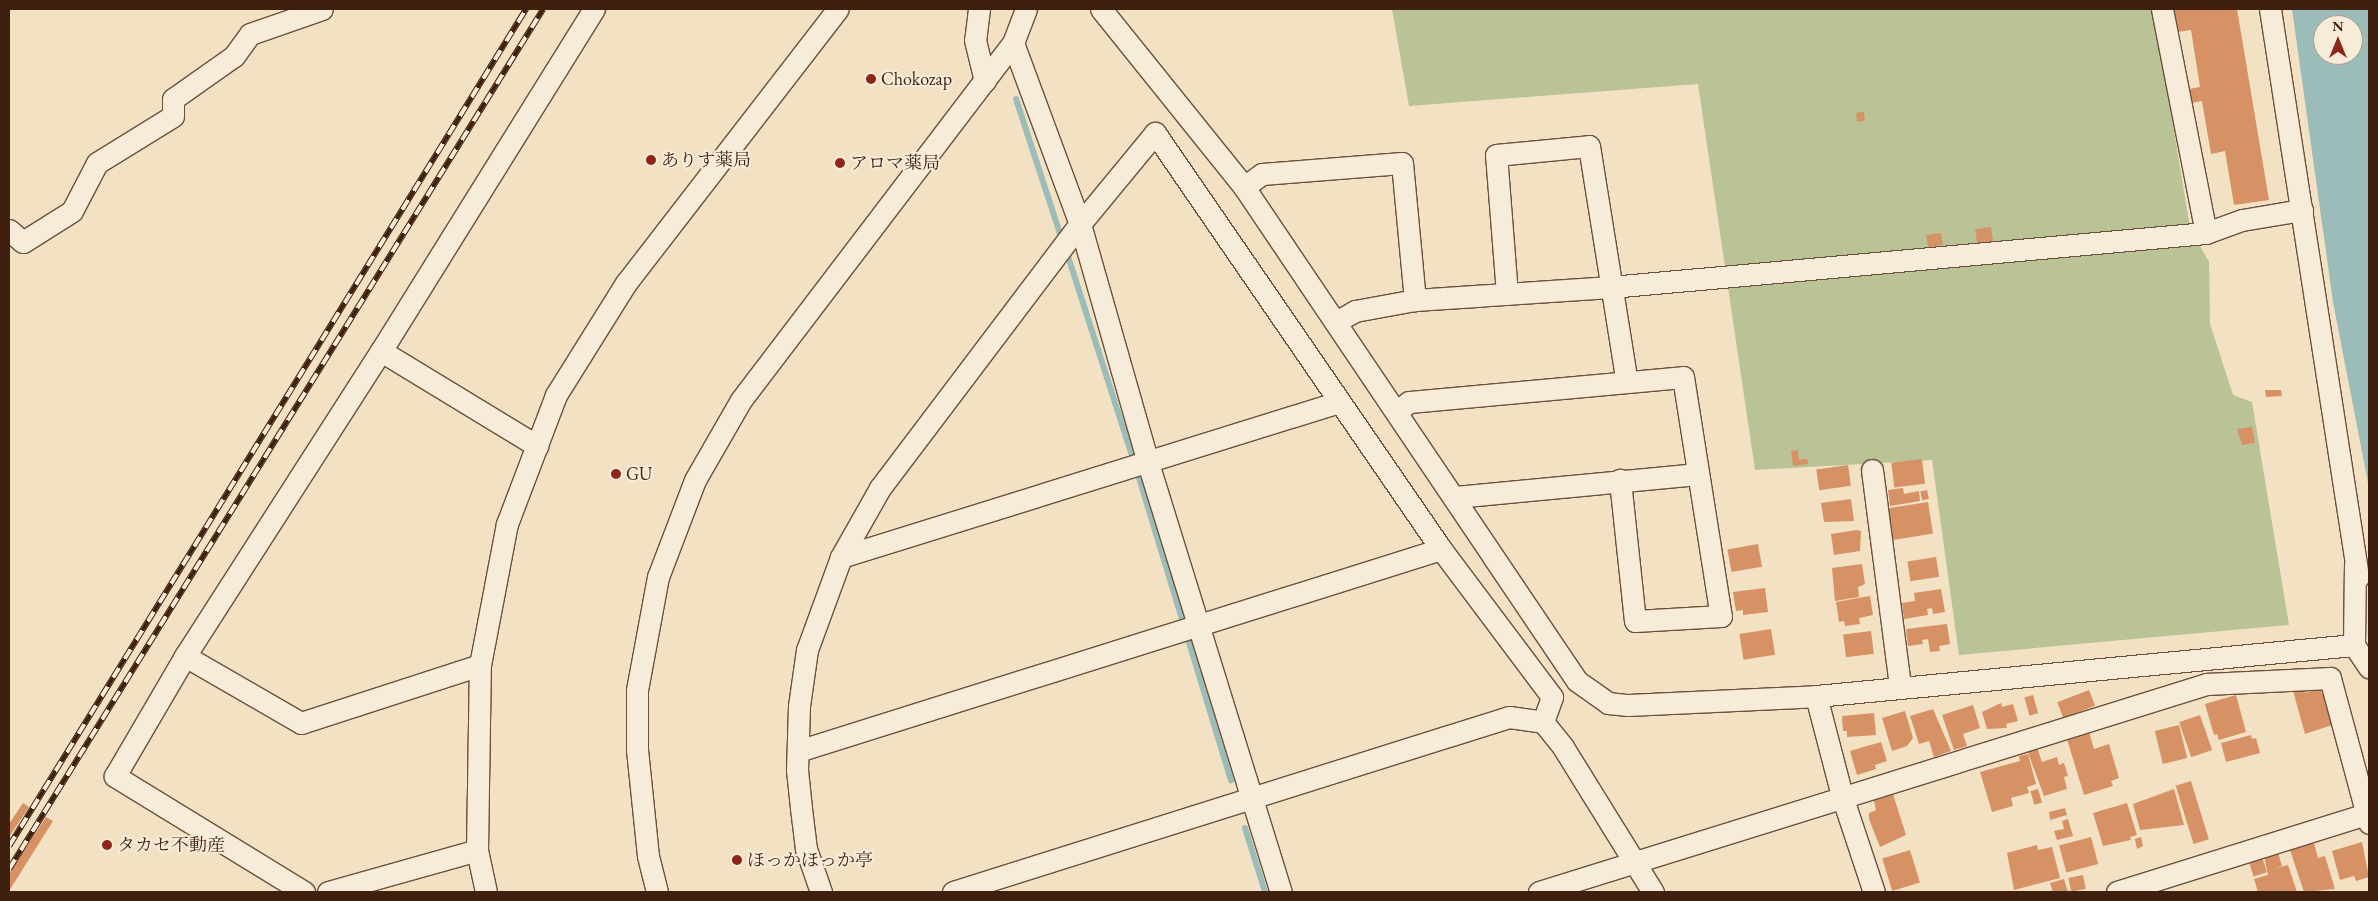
<!DOCTYPE html>
<html>
<head>
<meta charset="utf-8">
<style>
	body { margin:0 }
	#map { position:relative; width:2378px; height:901px; overflow:hidden; background:#f3e1c4; font-family:"EB Garamond","Noto Serif JP",serif }
	div>[style] { position:absolute }
	[style*='--x'] { left:calc(var(--x)*1px); top:calc(var(--y)*1px); width:calc(var(--w)*1px); rotate:calc(var(--a)*1deg) }
	.green>* { inset:0; background:#b9c395 }
	.water>* { inset:0; background:#9cbcb9 }
	.stream>* { height:6px; margin:-3px; padding:0 3px; transform-origin:3px; border-radius:3px; background:#9cbcb9 }
	.building>* { inset:0; background:#d69165; transform-origin:0 0 }
	.roads { filter:drop-shadow(1px 0 #6c503b) drop-shadow(-1px 0 #6c503b) drop-shadow(0 1px #6c503b) drop-shadow(0 -1px #6c503b) }
	.minor>* { height:21px; margin:-10.5px; padding:0 10.5px; transform-origin:10.5px; border-radius:10.5px; background:#f7ecd9 }
	.rail>* { height:5.5px; margin-top:-2.75px; transform-origin:0; background:repeating-linear-gradient(90deg,#f7ecd9 0 11px,#3f1f0d 0 22px); box-sizing:border-box; border-block:1px solid #3f1f0d }
	.dots>* { width:14px; height:14px; translate:-50% -50%; box-sizing:border-box; border:2px solid #f7ecd9; border-radius:50% }
	span { translate:-50% -50%; white-space:nowrap; text-align:center; line-height:1.15; -webkit-text-stroke:4px #f7ecd9; paint-order:stroke }
	.poi-label { font-size:18px; color:#3f1f0d }
	.left { translate:0 -50%; text-align:left }
	.frame { position:absolute; inset:0; border:10px solid #3f1f0d; pointer-events:none }
	.north { position:absolute; left:2313px; top:15px; width:50px; height:50px; box-sizing:border-box; background:#f7ecd9; border:1px solid #ad9a87; border-radius:50%; rotate:0deg; font-size:14px; font-weight:700; line-height:20px; text-align:center; color:#3f1f0d }
	.north::after { content:''; display:block; margin:auto; width:18px; height:22px; background:#8f2418; clip-path:polygon(50% 0,100% 100%,50% 72%,0 100%) }
</style>
</head>
<body>
<div id="map">
	<div class="green">
		<i style="clip-path:polygon(1392px 9px,2154px 9px,2190px 228px,2209px 262px,2210px 324px,2233px 395px,2252px 402px,2289px 625px,1959px 655px,1932px 460px,1755px 470px,1698px 84px,1409px 106px)"></i>
	</div>
	<div class="water">
		<i style="clip-path:polygon(evenodd,2292px 9px,2369px 9px,2369px 488px,2333px 302px,2292px 9px,2323px 25px,2353px 25px,2353px 55px,2323px 55px,2323px 25px)"></i>
	</div>
	<div class="stream">
		<i style="--x:1016;--y:99;--w:148;--a:71.9"></i>
		<i style="--x:1066;--y:250;--w:243;--a:72.2"></i>
		<i style="--x:1140;--y:481;--w:313;--a:73.1"></i>
		<i style="--x:1245;--y:828;--w:67;--a:72.6"></i>
	</div>
	<div class="building">
		<i style="clip-path:polygon(2174px 9px,2237px 9px,2269px 200px,2234px 205px,2225px 151px,2211px 154px,2202px 101px,2192px 103px,2189px 89px,2200px 87px,2191px 30px,2178px 32px)"></i>
		<i style="left:1864px;top:112px;width:9px;height:8px;rotate:84deg"></i>
		<i style="left:1991px;top:227px;width:15px;height:16px;rotate:82deg"></i>
		<i style="left:1941px;top:233px;width:12px;height:15px;rotate:81deg"></i>
		<i style="clip-path:polygon(2265px 390px,2281px 390px,2282px 396px,2266px 397px)"></i>
		<i style="clip-path:polygon(2252px 427px,2255px 443px,2242px 445px,2237px 429px)"></i>
		<i style="clip-path:polygon(1798px 450px,1799px 460px,1807px 459px,1808px 464px,1793px 466px,1791px 451px)"></i>
		<i style="left:1922px;top:459px;width:25px;height:31px;rotate:83deg"></i>
		<i style="left:1848px;top:465px;width:21px;height:32px;rotate:82deg"></i>
		<i style="clip-path:polygon(1903px 488px,1904px 494px,1919px 491px,1920px 501px,1890px 506px,1888px 490px)"></i>
		<i style="left:1927px;top:490px;width:9px;height:7px;rotate:77deg"></i>
		<i style="clip-path:polygon(1851px 499px,1854px 521px,1824px 522px,1821px 503px)"></i>
		<i style="left:1928px;top:502px;width:32px;height:42px;rotate:81deg"></i>
		<i style="clip-path:polygon(1857px 530px,1861px 531px,1860px 551px,1834px 555px,1831px 534px)"></i>
		<i style="left:1758px;top:544px;width:23px;height:31px;rotate:80deg"></i>
		<i style="left:1936px;top:557px;width:20px;height:29px;rotate:81deg"></i>
		<i style="clip-path:polygon(1862px 564px,1865px 584px,1858px 587px,1859px 597px,1835px 601px,1832px 568px)"></i>
		<i style="clip-path:polygon(1765px 588px,1768px 612px,1743px 615px,1743px 610px,1736px 611px,1733px 592px)"></i>
		<i style="clip-path:polygon(1941px 589px,1945px 612px,1933px 614px,1932px 608px,1927px 609px,1928px 615px,1904px 619px,1902px 603px,1915px 601px,1914px 593px)"></i>
		<i style="clip-path:polygon(1870px 596px,1873px 615px,1859px 618px,1860px 624px,1845px 626px,1844px 621px,1839px 622px,1836px 602px)"></i>
		<i style="clip-path:polygon(1947px 624px,1950px 644px,1939px 646px,1940px 651px,1930px 652px,1928px 639px,1922px 640px,1923px 644px,1908px 646px,1906px 629px)"></i>
		<i style="left:1771px;top:629px;width:26px;height:32px;rotate:81deg"></i>
		<i style="left:1871px;top:631px;width:23px;height:28px;rotate:83deg"></i>
		<i style="clip-path:polygon(2303px 688px,2305px 693px,2320px 688px,2322px 694px,2326px 692px,2335px 724px,2305px 734px,2293px 691px)"></i>
		<i style="left:2089px;top:690px;width:17px;height:34px;rotate:69deg"></i>
		<i style="left:2033px;top:695px;width:19px;height:9px;rotate:74deg"></i>
		<i style="clip-path:polygon(2236px 695px,2246px 732px,2219px 740px,2217px 734px,2214px 735px,2205px 704px)"></i>
		<i style="clip-path:polygon(2001px 703px,2002px 707px,2013px 704px,2018px 721px,2006px 724px,2007px 728px,1987px 729px,1982px 712px)"></i>
		<i style="clip-path:polygon(1973px 705px,1980px 728px,1963px 734px,1967px 746px,1954px 750px,1942px 715px)"></i>
		<i style="clip-path:polygon(1933px 709px,1951px 751px,1934px 757px,1929px 741px,1919px 744px,1910px 716px)"></i>
		<i style="clip-path:polygon(1905px 711px,1913px 738px,1907px 746px,1892px 751px,1882px 718px)"></i>
		<i style="clip-path:polygon(1874px 713px,1876px 735px,1847px 737px,1847px 731px,1843px 731px,1842px 716px)"></i>
		<i style="left:2200px;top:715px;width:37px;height:22px;rotate:71deg"></i>
		<i style="left:2179px;top:725px;width:34px;height:25px;rotate:76deg"></i>
		<i style="clip-path:polygon(2089px 732px,2094px 749px,2109px 744px,2119px 778px,2111px 781px,2113px 786px,2084px 795px,2067px 739px)"></i>
		<i style="clip-path:polygon(2251px 735px,2252px 739px,2256px 738px,2260px 753px,2226px 762px,2221px 743px)"></i>
		<i style="clip-path:polygon(1881px 742px,1887px 761px,1875px 765px,1876px 769px,1857px 775px,1850px 751px)"></i>
		<i style="clip-path:polygon(2037px 747px,2042px 762px,2057px 757px,2059px 765px,2064px 763px,2068px 776px,2064px 777px,2067px 789px,2044px 796px,2027px 750px)"></i>
		<i style="clip-path:polygon(2028px 754px,2036px 784px,2027px 787px,2029px 793px,2011px 798px,2013px 806px,1992px 812px,1980px 772px,2020px 761px,2019px 756px)"></i>
		<i style="left:2191px;top:781px;width:61px;height:16px;rotate:73deg"></i>
		<i style="left:2038px;top:789px;width:14px;height:8px;rotate:73deg"></i>
		<i style="clip-path:polygon(2174px 789px,2184px 825px,2140px 830px,2133px 804px)"></i>
		<i style="clip-path:polygon(1892px 791px,1906px 835px,1880px 847px,1869px 819px,1869px 813px,1876px 810px,1873px 797px)"></i>
		<i style="clip-path:polygon(23px 803px,29px 807px,9px 837px,9px 824px)"></i>
		<i style="clip-path:polygon(2127px 803px,2137px 835px,2130px 837px,2131px 840px,2103px 846px,2093px 813px)"></i>
		<i style="clip-path:polygon(2065px 808px,2067px 815px,2050px 820px,2049px 812px)"></i>
		<i style="clip-path:polygon(46px 817px,53px 821px,9px 891px,9px 874px)"></i>
		<i style="clip-path:polygon(2068px 819px,2073px 836px,2057px 840px,2054px 831px,2064px 829px,2062px 821px)"></i>
		<i style="left:2091px;top:837px;width:28px;height:33px;rotate:75deg"></i>
		<i style="clip-path:polygon(2141px 837px,2143px 846px,2137px 849px,2135px 839px)"></i>
		<i style="clip-path:polygon(2362px 842px,2369px 877px,2356px 881px,2354px 876px,2340px 880px,2332px 851px)"></i>
		<i style="clip-path:polygon(2314px 843px,2318px 858px,2325px 856px,2335px 889px,2304px 892px,2290px 850px)"></i>
		<i style="clip-path:polygon(2037px 845px,2038px 850px,2052px 847px,2060px 878px,2014px 890px,2007px 853px)"></i>
		<i style="left:1910px;top:850px;width:34px;height:29px;rotate:73deg"></i>
		<i style="clip-path:polygon(2278px 852px,2282px 866px,2273px 869px,2288px 865px,2297px 892px,2258px 892px,2254px 879px,2268px 875px,2264px 856px)"></i>
		<i style="left:2262px;top:857px;width:16px;height:14px;rotate:72deg"></i>
		<i style="left:2083px;top:875px;width:14px;height:15px;rotate:78deg"></i>
		<i style="clip-path:polygon(2064px 879px,2068px 892px,2053px 892px,2050px 883px)"></i>
	</div>
	<div class="roads">
		<div class="minor">
			<i style="--x:979;--y:9;--w:31;--a:97"></i>
			<i style="--x:975;--y:40;--w:42;--a:76.3"></i>
			<i style="--x:1101;--y:9;--w:228;--a:51.2"></i>
			<i style="--x:1244;--y:187;--w:596;--a:56.02"></i>
			<i style="--x:1577;--y:681;--w:38;--a:35"></i>
			<i style="--x:1608;--y:703;--w:20;--a:6"></i>
			<i style="--x:1628;--y:705;--w:188;--a:-2.7"></i>
			<i style="--x:1816;--y:696;--w:540;--a:-5.42"></i>
			<i style="--x:2354;--y:645;--w:81;--a:-89.3"></i>
			<i style="--x:2162;--y:9;--w:228;--a:78.9"></i>
			<i style="--x:2270;--y:9;--w:575;--a:81.19"></i>
			<i style="--x:1013;--y:43;--w:193;--a:69.7"></i>
			<i style="--x:1080;--y:224;--w:248;--a:74.1"></i>
			<i style="--x:1148;--y:463;--w:449;--a:72.8"></i>
			<i style="--x:1244;--y:187;--w:22;--a:-36"></i>
			<i style="--x:1262;--y:174;--w:140;--a:-4.5"></i>
			<i style="--x:1402;--y:163;--w:138;--a:84.6"></i>
			<i style="--x:9;--y:230;--w:18;--a:41"></i>
			<i style="--x:23;--y:242;--w:58;--a:-32.3"></i>
			<i style="--x:72;--y:211;--w:54;--a:-62.5"></i>
			<i style="--x:97;--y:163;--w:89;--a:-31.7"></i>
			<i style="--x:173;--y:116;--w:17;--a:-90"></i>
			<i style="--x:173;--y:99;--w:75;--a:-35.2"></i>
			<i style="--x:234;--y:56;--w:27;--a:-54"></i>
			<i style="--x:250;--y:34;--w:76;--a:-19.1"></i>
			<i style="--x:1507;--y:294;--w:139;--a:-94.5"></i>
			<i style="--x:1496;--y:155;--w:93;--a:-5.5"></i>
			<i style="--x:1589;--y:146;--w:239;--a:80.9"></i>
			<i style="--x:1336;--y:322;--w:22;--a:-30"></i>
			<i style="--x:1355;--y:311;--w:61;--a:-10.4"></i>
			<i style="--x:1415;--y:300;--w:196;--a:-3.8"></i>
			<i style="--x:1611;--y:287;--w:597;--a:-5.19"></i>
			<i style="--x:2206;--y:233;--w:38;--a:-20"></i>
			<i style="--x:2242;--y:220;--w:61;--a:-9.5"></i>
			<i style="--x:381;--y:351;--w:183;--a:31.3"></i>
			<i style="--x:1396;--y:412;--w:16;--a:-38"></i>
			<i style="--x:1409;--y:402;--w:275;--a:-5.2"></i>
			<i style="--x:1683;--y:377;--w:242;--a:81"></i>
			<i style="--x:1721;--y:616;--w:86;--a:176.7"></i>
			<i style="--x:1635;--y:621;--w:142;--a:-96.1"></i>
			<i style="--x:1872;--y:470;--w:217;--a:82.6"></i>
			<i style="--x:1455;--y:497;--w:244;--a:-5.4"></i>
			<i style="--x:841;--y:557;--w:522;--a:-17.29"></i>
			<i style="--x:2354;--y:645;--w:27;--a:56"></i>
			<i style="--x:185;--y:656;--w:134;--a:30"></i>
			<i style="--x:301;--y:723;--w:188;--a:-18"></i>
			<i style="--x:1816;--y:696;--w:103;--a:75.4"></i>
			<i style="--x:1842;--y:796;--w:101;--a:71.6"></i>
			<i style="--x:798;--y:751;--w:674;--a:-17.44"></i>
			<i style="--x:304;--y:892;--w:222;--a:-148.5"></i>
			<i style="--x:115;--y:776;--w:139;--a:-59.7"></i>
			<i style="--x:185;--y:656;--w:363;--a:-57.3"></i>
			<i style="--x:381;--y:351;--w:403;--a:-58.1"></i>
			<i style="--x:328;--y:892;--w:155;--a:-15.7"></i>
			<i style="--x:486;--y:892;--w:43;--a:-102.1"></i>
			<i style="--x:477;--y:850;--w:185;--a:-89.1"></i>
			<i style="--x:480;--y:665;--w:144;--a:-79.2"></i>
			<i style="--x:507;--y:524;--w:138;--a:-69.2"></i>
			<i style="--x:556;--y:395;--w:132;--a:-58"></i>
			<i style="--x:626;--y:283;--w:346;--a:-52.3"></i>
			<i style="--x:657;--y:892;--w:37;--a:-104"></i>
			<i style="--x:648;--y:856;--w:107;--a:-95.9"></i>
			<i style="--x:637;--y:750;--w:60;--a:-90"></i>
			<i style="--x:637;--y:690;--w:115;--a:-79.5"></i>
			<i style="--x:658;--y:577;--w:104;--a:-69.1"></i>
			<i style="--x:695;--y:480;--w:92;--a:-60.1"></i>
			<i style="--x:741;--y:400;--w:449;--a:-52.7"></i>
			<i style="--x:1013;--y:43;--w:36;--a:-69"></i>
			<i style="--x:821;--y:892;--w:46;--a:-109.2"></i>
			<i style="--x:806;--y:849;--w:41;--a:-97"></i>
			<i style="--x:801;--y:808;--w:38;--a:-96"></i>
			<i style="--x:797;--y:770;--w:64;--a:-88.2"></i>
			<i style="--x:799;--y:706;--w:57;--a:-81.9"></i>
			<i style="--x:807;--y:650;--w:99;--a:-69.9"></i>
			<i style="--x:841;--y:557;--w:79;--a:-60.5"></i>
			<i style="--x:880;--y:488;--w:331;--a:-52.9"></i>
			<i style="--x:1080;--y:224;--w:118;--a:-50.5"></i>
			<i style="--x:1155;--y:133;--w:505;--a:55.49"></i>
			<i style="--x:1441;--y:549;--w:185;--a:53.1"></i>
			<i style="--x:1552;--y:697;--w:27;--a:110"></i>
			<i style="--x:953;--y:892;--w:583;--a:-17.47"></i>
			<i style="--x:1509;--y:717;--w:34;--a:8"></i>
			<i style="--x:1543;--y:722;--w:32;--a:51"></i>
			<i style="--x:1563;--y:747;--w:171;--a:58.2"></i>
			<i style="--x:1539;--y:892;--w:700;--a:-17.3"></i>
			<i style="--x:2207;--y:684;--w:123;--a:-2.8"></i>
			<i style="--x:2330;--y:678;--w:150;--a:74.9"></i>
			<i style="--x:2117;--y:892;--w:264;--a:-17.4"></i>
		</div>
	</div>
	<div class="rail">
		<i style="--x:9;--y:846;--w:984;--a:-58.3"></i>
		<i style="--x:9;--y:869;--w:1012;--a:-58.16"></i>
	</div>
	<div class="dots">
		<i style="left:871px;top:79px;background:#8f2418"></i>
		<i style="left:651px;top:160px;background:#8f2418"></i>
		<i style="left:840px;top:163px;background:#8f2418"></i>
		<i style="left:616px;top:474px;background:#8f2418"></i>
		<i style="left:107px;top:845px;background:#8f2418"></i>
		<i style="left:737px;top:860px;background:#8f2418"></i>
	</div>
	<div class="poi-label">
		<span class="left" style="left:881px;top:79px">Chokozap</span>
		<span class="left" style="left:661px;top:160px">ありす薬局</span>
		<span class="left" style="left:850px;top:163px">アロマ薬局</span>
		<span class="left" style="left:626px;top:474px">GU</span>
		<span class="left" style="left:117px;top:845px">タカセ不動産</span>
		<span class="left" style="left:747px;top:860px">ほっかほっか亭</span>
	</div>
	<div class="frame"></div>
	<div class="north">N</div>
</div>
</body>
</html>
